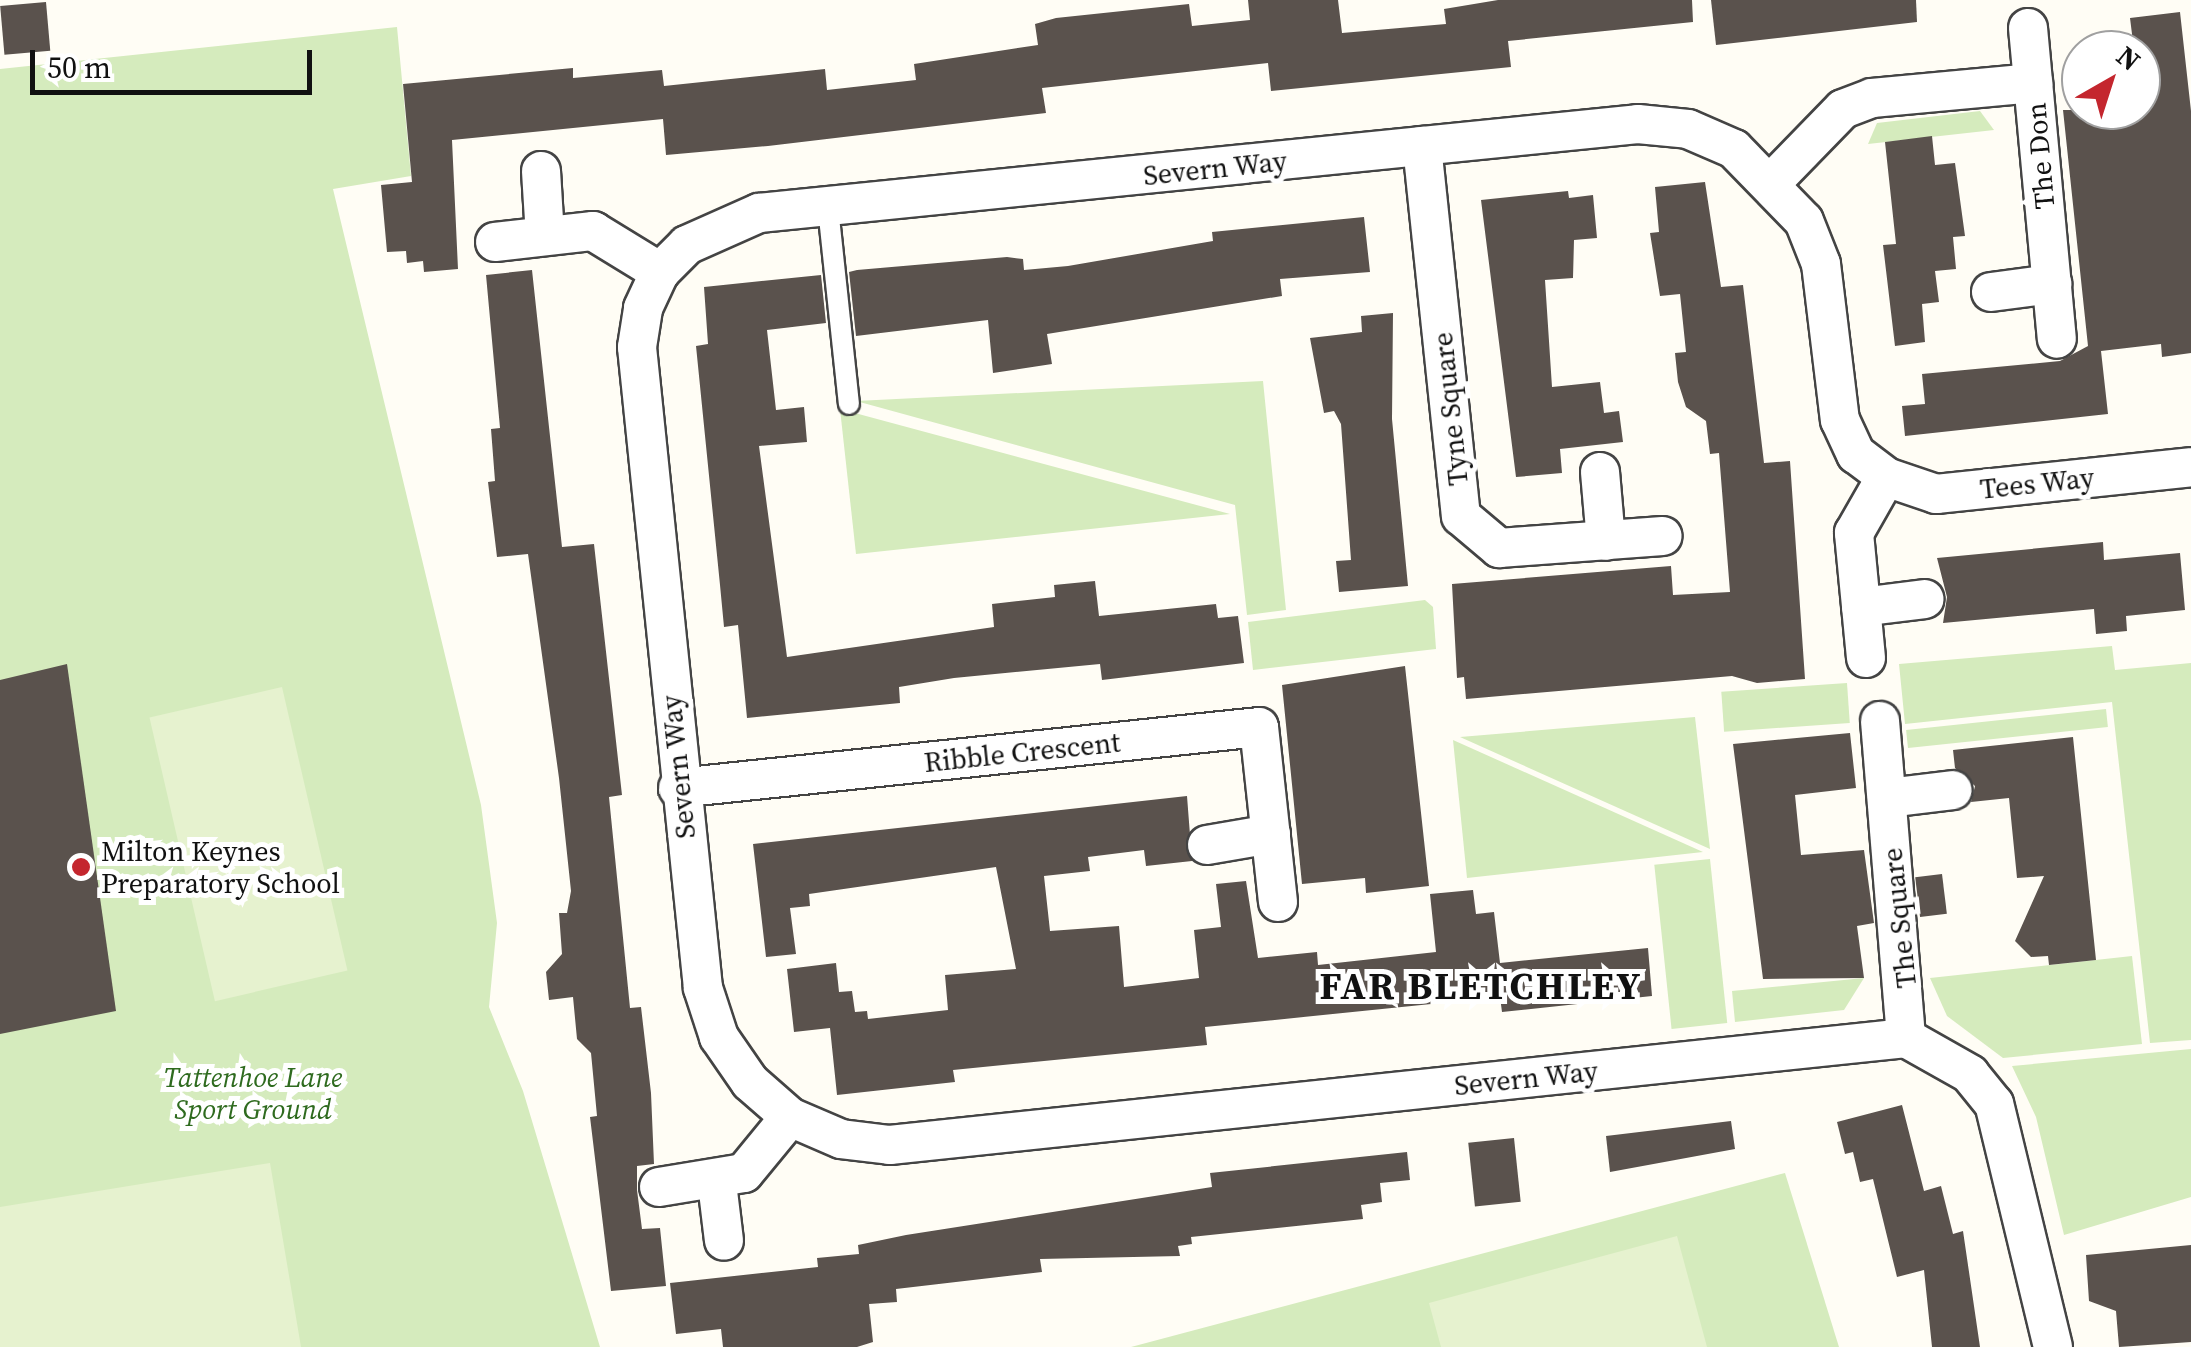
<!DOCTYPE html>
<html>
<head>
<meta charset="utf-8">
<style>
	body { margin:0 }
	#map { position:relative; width:2191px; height:1347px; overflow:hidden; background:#fffdf5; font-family:"Source Serif 4",serif }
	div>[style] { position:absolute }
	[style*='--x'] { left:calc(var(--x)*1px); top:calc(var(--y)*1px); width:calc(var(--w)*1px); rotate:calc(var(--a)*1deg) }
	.green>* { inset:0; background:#d5ebbd; transform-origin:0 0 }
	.pitch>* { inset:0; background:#e6f2cf; transform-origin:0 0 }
	.building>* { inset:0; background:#5a524d; transform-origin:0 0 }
	.roads { filter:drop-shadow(2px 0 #444) drop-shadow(-2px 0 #444) drop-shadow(0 2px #444) drop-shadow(0 -2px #444) }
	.lane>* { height:20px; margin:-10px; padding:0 10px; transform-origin:10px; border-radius:10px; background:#fff }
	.street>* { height:38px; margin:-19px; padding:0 19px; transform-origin:19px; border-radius:19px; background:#fff }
	.dots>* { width:28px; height:28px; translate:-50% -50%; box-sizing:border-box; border:5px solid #fff; border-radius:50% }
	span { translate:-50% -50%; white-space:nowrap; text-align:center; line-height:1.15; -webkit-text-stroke:10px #fff; paint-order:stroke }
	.street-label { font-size:28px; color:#111 }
	.poi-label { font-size:28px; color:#111 }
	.left { translate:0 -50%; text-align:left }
	.park-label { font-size:28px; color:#2f6b1f; font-style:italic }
	.district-label { font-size:38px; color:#111; font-weight:700; letter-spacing:2.5px }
	.north { position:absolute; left:2061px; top:30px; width:100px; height:100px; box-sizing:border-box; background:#fff; border:2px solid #a0a0a0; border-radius:50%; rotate:39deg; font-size:28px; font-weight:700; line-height:40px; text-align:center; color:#111 }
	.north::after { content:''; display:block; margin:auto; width:35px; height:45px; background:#c4262e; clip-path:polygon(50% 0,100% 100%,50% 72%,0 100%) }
	.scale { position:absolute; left:30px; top:50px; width:282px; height:45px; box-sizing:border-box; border:5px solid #111; border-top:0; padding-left:12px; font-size:30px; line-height:35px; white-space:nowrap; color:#111; -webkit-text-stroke:8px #fff; paint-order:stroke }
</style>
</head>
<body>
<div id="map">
	<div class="green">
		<i style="clip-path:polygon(397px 27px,411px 176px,333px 189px,481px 805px,497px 923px,489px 1007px,523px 1091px,600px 1347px,0 1347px,0 69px)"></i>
		<i style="clip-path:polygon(1980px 111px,1994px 130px,1868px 144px,1877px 123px)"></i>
		<i style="clip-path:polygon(1263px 381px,1286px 610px,1247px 615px,1235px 505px,856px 401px)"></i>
		<i style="clip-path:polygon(840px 409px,1230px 514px,856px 554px)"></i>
		<i style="clip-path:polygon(1425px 600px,1433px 607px,1436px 649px,1253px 670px,1248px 622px)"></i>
		<i style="clip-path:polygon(2112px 646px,2115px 670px,2191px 663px,2191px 1040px,2150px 1043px,2112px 702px,1905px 724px,1899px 664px)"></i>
		<i style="left:1847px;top:683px;width:40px;height:126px;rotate:86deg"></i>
		<i style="left:2106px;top:709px;width:18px;height:201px;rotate:84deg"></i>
		<i style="clip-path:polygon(1695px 717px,1710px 849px,1460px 737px)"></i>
		<i style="clip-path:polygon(1453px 740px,1703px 852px,1467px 878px)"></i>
		<i style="left:1710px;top:859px;width:165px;height:56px;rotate:84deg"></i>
		<i style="clip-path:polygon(2132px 956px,2142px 1044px,2003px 1058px,1947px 1016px,1930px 978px)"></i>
		<i style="clip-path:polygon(1864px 978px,1844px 1010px,1735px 1022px,1732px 991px)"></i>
		<i style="clip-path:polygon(2191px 1049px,2191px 1197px,2064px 1235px,2036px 1117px,2012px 1066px)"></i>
		<i style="clip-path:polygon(1785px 1173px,1839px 1347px,1131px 1347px)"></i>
	</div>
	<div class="pitch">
		<i style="left:282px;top:687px;width:291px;height:136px;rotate:77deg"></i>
		<i style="clip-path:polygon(270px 1163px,301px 1347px,0 1347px,0 1207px)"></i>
		<i style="clip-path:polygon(1677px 1236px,1707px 1347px,1441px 1347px,1429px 1303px)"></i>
	</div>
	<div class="building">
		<i style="clip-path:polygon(1248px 0,1338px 0,1342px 33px,1446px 24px,1444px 9px,1498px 0,1692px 0,1693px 22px,1508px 41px,1511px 67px,1271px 91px,1268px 63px,1042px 88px,1046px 113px,768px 146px,666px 155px,663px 119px,452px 140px,458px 269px,424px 272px,423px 261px,407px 263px,406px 251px,387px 252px,381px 185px,412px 182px,403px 84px,573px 68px,573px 78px,662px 70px,664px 86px,825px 69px,827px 90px,916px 80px,914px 64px,1038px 45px,1035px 24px,1056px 18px,1189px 4px,1192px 26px,1250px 20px)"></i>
		<i style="clip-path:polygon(1711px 0,1916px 0,1917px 22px,1716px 45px)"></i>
		<i style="left:46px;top:2px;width:49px;height:46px;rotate:85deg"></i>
		<i style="clip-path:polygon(2180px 12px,2191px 111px,2191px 353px,2162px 357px,2161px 344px,2101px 351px,2108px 414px,1905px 436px,1902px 406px,1925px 404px,1922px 374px,2060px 361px,2088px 346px,2063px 110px,2141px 110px,2141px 50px,2134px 50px,2130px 18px)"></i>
		<i style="clip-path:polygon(1932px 136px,1935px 165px,1955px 163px,1965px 236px,1953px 237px,1956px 269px,1935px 271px,1939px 302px,1922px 304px,1925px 342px,1895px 346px,1883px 245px,1896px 244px,1885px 142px)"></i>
		<i style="clip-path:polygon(1705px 182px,1721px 287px,1743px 285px,1764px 463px,1790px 461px,1805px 679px,1757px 683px,1732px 676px,1466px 699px,1464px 677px,1457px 678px,1452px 584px,1671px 566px,1673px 595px,1730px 592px,1719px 453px,1710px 454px,1706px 421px,1686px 407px,1678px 382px,1675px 353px,1686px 352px,1680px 294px,1660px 296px,1650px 233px,1659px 232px,1655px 187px)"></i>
		<i style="clip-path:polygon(1568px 191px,1569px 198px,1593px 195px,1597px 238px,1574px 240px,1573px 278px,1545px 280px,1552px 387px,1600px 382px,1604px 413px,1619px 411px,1623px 442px,1560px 449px,1562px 473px,1516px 477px,1481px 200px)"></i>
		<i style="clip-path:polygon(1364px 217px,1370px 272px,1280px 279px,1282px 296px,1047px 334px,1052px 364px,993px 373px,988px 320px,856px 336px,849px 272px,857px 270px,1007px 257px,1023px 259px,1024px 270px,1068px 266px,1213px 241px,1212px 232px)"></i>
		<i style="clip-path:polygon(532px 270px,562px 547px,594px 544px,622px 795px,609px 797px,630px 1008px,641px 1007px,651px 1093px,654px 1164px,637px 1166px,637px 1190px,642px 1229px,660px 1228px,666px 1286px,611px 1291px,590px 1117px,597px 1116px,591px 1053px,577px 1039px,573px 997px,549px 1000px,546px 972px,562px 954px,559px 913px,567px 913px,571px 891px,559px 778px,528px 554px,497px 557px,488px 482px,495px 481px,491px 429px,500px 428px,486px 275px)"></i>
		<i style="clip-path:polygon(821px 275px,826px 323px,767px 330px,776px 410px,804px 407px,807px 442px,759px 446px,787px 657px,994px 627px,992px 604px,1055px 597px,1054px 585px,1095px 581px,1099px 616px,1216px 604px,1218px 618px,1238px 616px,1244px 663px,1102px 680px,1100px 664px,954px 678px,899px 687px,900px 703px,747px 718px,738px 625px,724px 627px,720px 585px,696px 346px,708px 344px,704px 287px)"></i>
		<i style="clip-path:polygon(1393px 313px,1392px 419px,1408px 586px,1339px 592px,1336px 561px,1351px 560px,1341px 424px,1334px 411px,1324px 413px,1310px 338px,1362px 332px,1361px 316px)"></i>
		<i style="clip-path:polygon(2103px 542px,2104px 560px,2180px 553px,2185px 610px,2126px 616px,2127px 631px,2096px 634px,2094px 609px,1943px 623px,1947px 597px,1937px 558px)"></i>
		<i style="clip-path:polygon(67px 664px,116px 1011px,0 1034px,0 680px)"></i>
		<i style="clip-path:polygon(1405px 666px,1429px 886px,1366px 893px,1365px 878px,1302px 884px,1282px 685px)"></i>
		<i style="clip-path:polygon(1850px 733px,1856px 788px,1795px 795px,1801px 855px,1864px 850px,1874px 923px,1857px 926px,1864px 978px,1763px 979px,1733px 744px)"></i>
		<i style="clip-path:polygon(2073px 737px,2096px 960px,2049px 965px,2048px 956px,2031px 957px,2015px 941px,2044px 876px,2017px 878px,2009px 798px,1971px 802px,1975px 786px,1955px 768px,1953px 750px)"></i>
		<i style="clip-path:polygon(1187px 796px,1192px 861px,1146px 866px,1144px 850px,1088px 857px,1090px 871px,1044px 876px,1050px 931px,1119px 926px,1124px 987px,1199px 978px,1194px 930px,1221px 927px,1216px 884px,1246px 881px,1258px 958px,1317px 952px,1318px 965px,1436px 952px,1430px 894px,1473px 890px,1476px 914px,1494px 912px,1500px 963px,1648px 948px,1652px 996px,1502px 1012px,1500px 997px,1205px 1027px,1207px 1045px,953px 1070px,955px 1082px,837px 1095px,830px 1028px,794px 1032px,787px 969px,836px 963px,839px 992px,852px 991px,855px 1012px,867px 1011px,868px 1019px,948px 1010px,945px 975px,1016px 969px,996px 867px,809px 894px,810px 906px,790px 908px,796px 954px,766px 957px,753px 844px)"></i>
		<i style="left:1942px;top:874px;width:40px;height:27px;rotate:83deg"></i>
		<i style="clip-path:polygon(1902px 1105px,1924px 1191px,1941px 1186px,1953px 1234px,1963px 1231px,1980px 1347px,1932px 1347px,1924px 1270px,1897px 1277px,1873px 1179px,1860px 1182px,1853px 1152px,1845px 1154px,1837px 1122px)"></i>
		<i style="clip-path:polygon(1731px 1121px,1735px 1149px,1610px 1172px,1606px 1136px)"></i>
		<i style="left:1514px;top:1138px;width:64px;height:46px;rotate:84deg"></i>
		<i style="clip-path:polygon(1407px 1152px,1410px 1180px,1380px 1183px,1382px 1202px,1361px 1205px,1363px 1219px,1191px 1237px,1192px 1244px,1178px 1246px,1180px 1256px,1040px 1259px,1042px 1272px,896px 1289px,897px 1302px,869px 1304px,873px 1342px,857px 1347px,723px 1347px,721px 1329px,676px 1334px,670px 1283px,818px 1267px,817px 1258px,859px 1254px,858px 1245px,906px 1235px,1212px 1187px,1210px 1173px)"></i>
		<i style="clip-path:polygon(2191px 1245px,2191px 1342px,2119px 1347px,2116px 1311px,2089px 1301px,2086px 1255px)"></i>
	</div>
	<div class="roads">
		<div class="lane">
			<i style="--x:828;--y:208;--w:197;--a:83.9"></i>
		</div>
		<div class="street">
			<i style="--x:2028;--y:28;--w:312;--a:84.7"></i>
			<i style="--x:1422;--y:146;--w:372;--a:84"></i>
			<i style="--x:1461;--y:516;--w:50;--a:40.1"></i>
			<i style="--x:1499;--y:548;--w:164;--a:-4.2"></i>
			<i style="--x:541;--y:171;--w:65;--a:86.5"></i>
			<i style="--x:1773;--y:181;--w:100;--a:-45.8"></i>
			<i style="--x:1843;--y:109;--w:31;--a:-21"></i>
			<i style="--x:1872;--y:98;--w:162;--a:-5.3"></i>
			<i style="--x:495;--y:242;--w:99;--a:-6.4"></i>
			<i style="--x:593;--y:231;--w:79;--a:31.5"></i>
			<i style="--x:1991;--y:292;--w:62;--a:-7.5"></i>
			<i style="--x:1600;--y:472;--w:69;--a:85"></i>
			<i style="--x:1861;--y:607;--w:64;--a:-7.1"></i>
			<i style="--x:1866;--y:658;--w:126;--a:-95.5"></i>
			<i style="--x:1854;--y:533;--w:64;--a:-60.3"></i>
			<i style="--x:1880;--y:721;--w:318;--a:85.3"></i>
			<i style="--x:678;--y:788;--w:584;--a:-5.99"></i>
			<i style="--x:1259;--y:727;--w:176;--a:83.8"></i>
			<i style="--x:1887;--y:798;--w:66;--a:-6.9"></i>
			<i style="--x:1207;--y:845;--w:65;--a:-9.8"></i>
			<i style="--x:717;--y:1183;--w:58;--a:83.1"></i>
			<i style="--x:659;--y:1187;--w:86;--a:-9.4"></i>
			<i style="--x:744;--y:1173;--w:72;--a:-50.6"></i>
			<i style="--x:2053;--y:1347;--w:250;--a:-103.6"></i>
			<i style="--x:1994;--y:1104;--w:38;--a:-129"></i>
			<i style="--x:1970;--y:1074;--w:73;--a:-150.6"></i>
			<i style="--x:1906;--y:1038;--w:1022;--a:173.99"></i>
			<i style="--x:890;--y:1145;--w:49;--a:-173"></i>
			<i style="--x:841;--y:1139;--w:56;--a:-156.7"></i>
			<i style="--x:790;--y:1117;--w:53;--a:-138.8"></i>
			<i style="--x:750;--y:1082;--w:55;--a:-124.6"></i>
			<i style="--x:719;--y:1037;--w:52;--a:-108.1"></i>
			<i style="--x:703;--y:988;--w:644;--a:-95.88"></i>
			<i style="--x:637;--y:347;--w:39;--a:-81"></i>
			<i style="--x:643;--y:308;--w:40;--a:-65"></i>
			<i style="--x:660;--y:272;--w:38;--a:-45"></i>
			<i style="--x:687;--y:245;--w:79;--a:-24"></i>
			<i style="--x:759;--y:213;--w:883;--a:-5.78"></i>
			<i style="--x:1638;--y:124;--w:50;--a:5.7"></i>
			<i style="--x:1688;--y:129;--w:50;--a:23.5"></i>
			<i style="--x:1734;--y:149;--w:100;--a:45.8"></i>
			<i style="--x:1804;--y:221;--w:46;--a:68.4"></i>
			<i style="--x:1821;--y:264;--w:157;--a:83.1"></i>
			<i style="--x:1840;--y:420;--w:38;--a:65"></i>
			<i style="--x:1856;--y:454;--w:38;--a:37"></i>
			<i style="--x:1886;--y:477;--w:53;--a:18.8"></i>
			<i style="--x:1936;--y:494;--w:256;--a:-6"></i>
		</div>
	</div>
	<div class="dots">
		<i style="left:81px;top:867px;background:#c4262e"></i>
	</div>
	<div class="street-label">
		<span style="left:2040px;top:156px;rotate:-95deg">The Don</span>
		<span style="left:1215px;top:168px;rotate:-6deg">Severn Way</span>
		<span style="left:1450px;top:409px;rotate:-96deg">Tyne Square</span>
		<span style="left:2037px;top:483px;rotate:-6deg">Tees Way</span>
		<span style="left:1022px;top:752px;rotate:-6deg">Ribble Crescent</span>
		<span style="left:678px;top:767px;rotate:-96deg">Severn Way</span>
		<span style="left:1899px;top:918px;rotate:-96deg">The Square</span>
		<span style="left:1526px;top:1078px;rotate:-6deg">Severn Way</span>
	</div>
	<div class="poi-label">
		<span class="left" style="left:101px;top:867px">Milton Keynes<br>Preparatory School</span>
	</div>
	<div class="park-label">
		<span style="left:253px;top:1093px">Tattenhoe Lane<br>Sport Ground</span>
	</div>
	<div class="district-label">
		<span style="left:1481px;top:987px">FAR BLETCHLEY</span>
	</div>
	<div class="north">N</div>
	<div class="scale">50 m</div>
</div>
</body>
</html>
